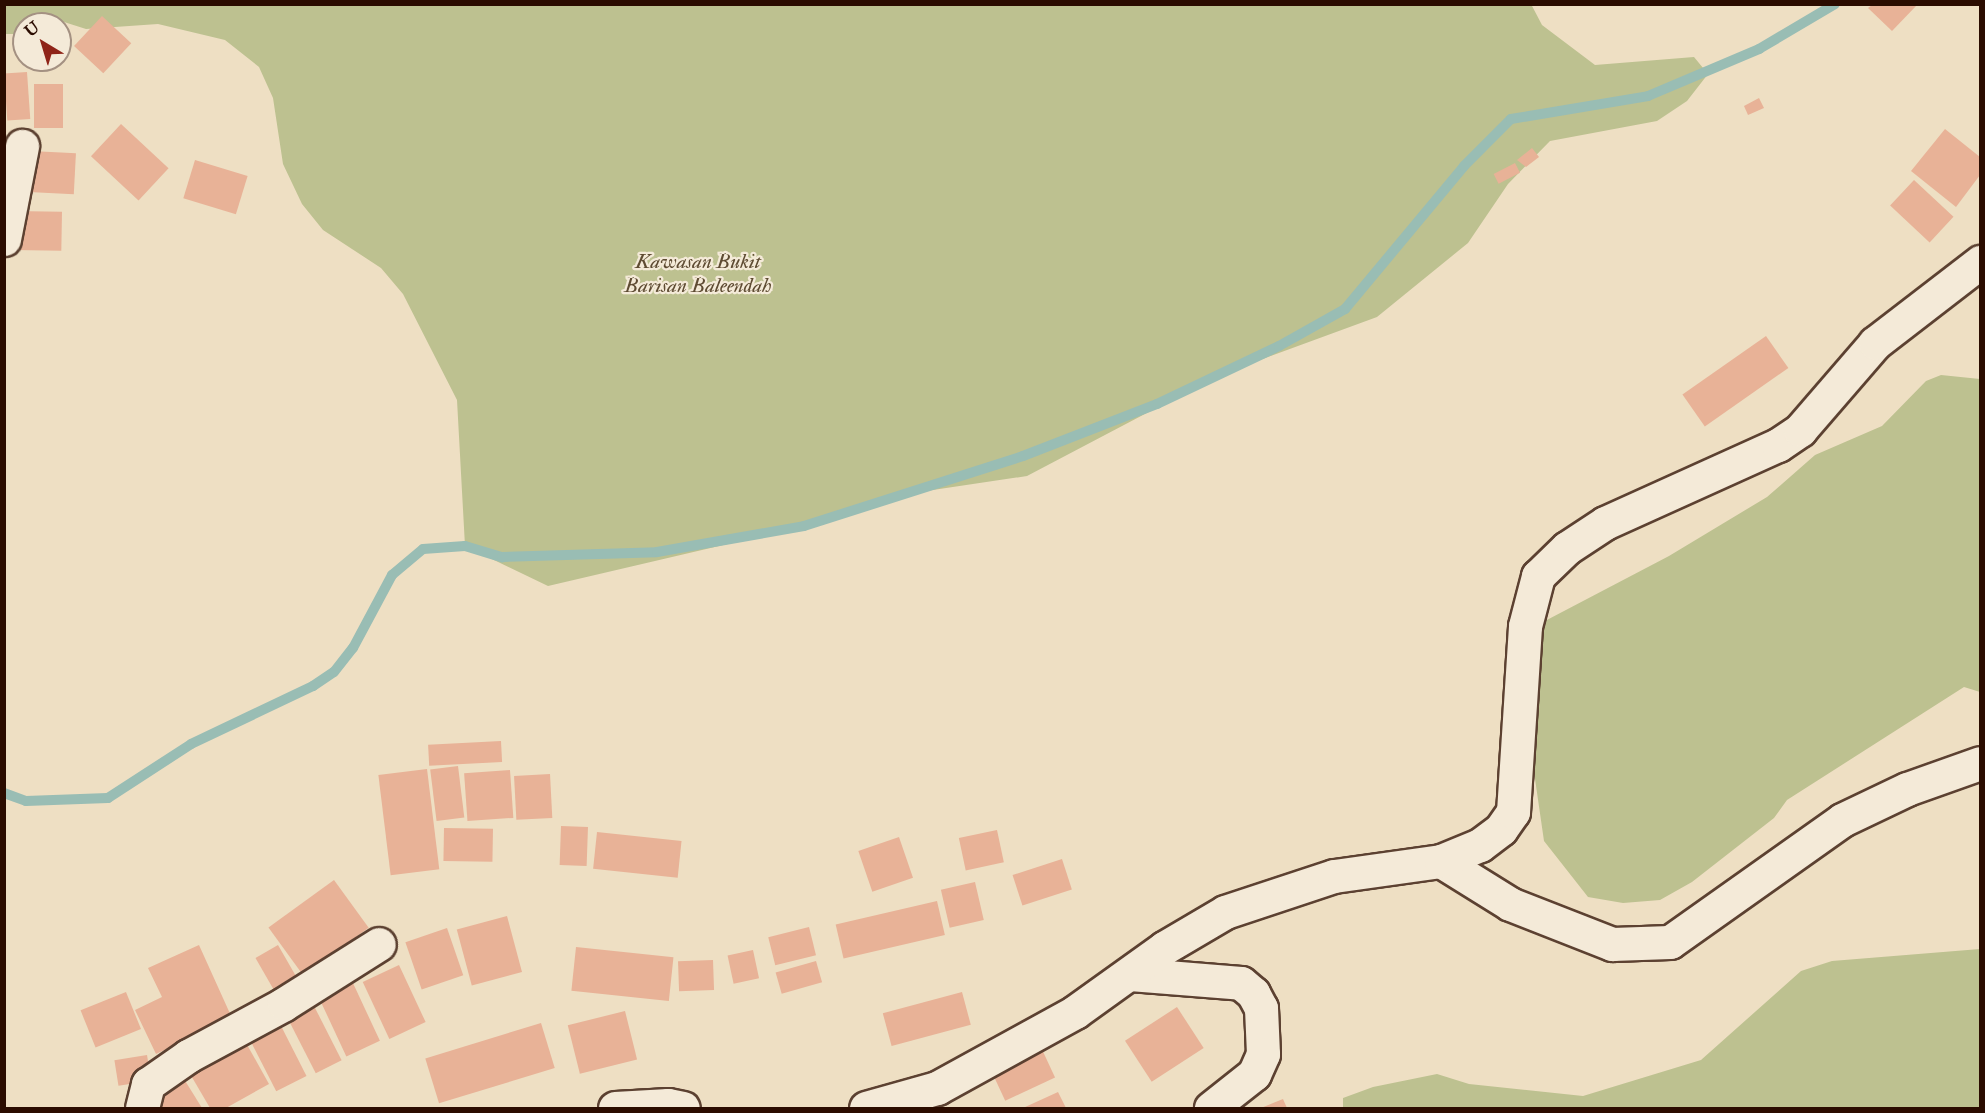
<!DOCTYPE html>
<html>
<head>
<meta charset="utf-8">
<style>
	body { margin:0 }
	#map { position:relative; width:1985px; height:1113px; overflow:hidden; background:#eedfc3; font-family:"IM FELL Double Pica",serif }
	div>[style] { position:absolute }
	[style*='--x'] { left:calc(var(--x)*1px); top:calc(var(--y)*1px); width:calc(var(--w)*1px); rotate:calc(var(--a)*1deg) }
	.green>* { inset:0; background:#bdc190 }
	.stream>* { height:10px; margin:-5px; padding:0 5px; transform-origin:5px; border-radius:5px; background:#99bdb4 }
	.building>* { inset:0; background:#e8b297; transform-origin:0 0 }
	.roads { filter:drop-shadow(2px 0 #5c4131) drop-shadow(-2px 0 #5c4131) drop-shadow(0 2px #5c4131) drop-shadow(0 -2px #5c4131) }
	.street>* { height:33px; margin:-16.5px; padding:0 16.5px; transform-origin:16.5px; border-radius:16.5px; background:#f4ead8 }
	span { translate:-50% -50%; white-space:nowrap; text-align:center; line-height:1.15; -webkit-text-stroke:4.5px #f4ead8; paint-order:stroke }
	.park-label { font-size:21px; color:#5e4b32; font-style:italic }
	.frame { position:absolute; inset:0; border:6px solid #2b0c00; pointer-events:none }
	.north { position:absolute; left:12px; top:12px; width:60px; height:60px; box-sizing:border-box; background:#f4ead8; border:2px solid #a49182; border-radius:50%; rotate:322deg; font-size:16px; font-weight:700; line-height:24px; text-align:center; color:#2b0c00 }
	.north::after { content:''; display:block; margin:auto; width:21px; height:27px; background:#8f2418; clip-path:polygon(50% 0,100% 100%,50% 72%,0 100%) }
</style>
</head>
<body>
<div id="map">
	<div class="green">
		<i style="clip-path:polygon(5px 4px,1531px 4px,1542px 25px,1595px 65px,1694px 57px,1708px 74px,1687px 101px,1657px 121px,1550px 141px,1508px 184px,1468px 243px,1377px 317px,1219px 375px,1027px 476px,886px 497px,804px 526px,548px 586px,465px 546px,457px 400px,403px 294px,381px 268px,323px 230px,302px 204px,283px 164px,273px 98px,259px 67px,225px 40px,158px 24px,86px 29px,64px 22px,24px 24px,24px 34px,5px 34px)"></i>
		<i style="clip-path:polygon(1941px 375px,1980px 379px,1980px 692px,1964px 687px,1787px 800px,1774px 818px,1692px 882px,1660px 900px,1623px 903px,1588px 897px,1544px 841px,1534px 772px,1536px 674px,1543px 622px,1669px 556px,1767px 497px,1815px 455px,1882px 426px,1926px 381px)"></i>
		<i style="clip-path:polygon(1980px 949px,1980px 1108px,1343px 1108px,1343px 1098px,1373px 1087px,1437px 1074px,1469px 1084px,1583px 1096px,1701px 1060px,1801px 971px,1832px 961px)"></i>
	</div>
	<div class="stream">
		<i style="--x:4;--y:793;--w:23;--a:20"></i>
		<i style="--x:26;--y:801;--w:82;--a:-2.1"></i>
		<i style="--x:108;--y:798;--w:99;--a:-33"></i>
		<i style="--x:191;--y:744;--w:135;--a:-25.4"></i>
		<i style="--x:313;--y:686;--w:25;--a:-34"></i>
		<i style="--x:334;--y:672;--w:31;--a:-52"></i>
		<i style="--x:353;--y:648;--w:83;--a:-61.9"></i>
		<i style="--x:392;--y:575;--w:40;--a:-40"></i>
		<i style="--x:423;--y:549;--w:42;--a:-4.1"></i>
		<i style="--x:465;--y:546;--w:39;--a:17"></i>
		<i style="--x:502;--y:557;--w:155;--a:-1.8"></i>
		<i style="--x:657;--y:552;--w:149;--a:-10"></i>
		<i style="--x:804;--y:526;--w:230;--a:-17.7"></i>
		<i style="--x:1023;--y:456;--w:144;--a:-21.2"></i>
		<i style="--x:1157;--y:404;--w:135;--a:-25.4"></i>
		<i style="--x:1279;--y:346;--w:76;--a:-29.3"></i>
		<i style="--x:1345;--y:309;--w:186;--a:-50.2"></i>
		<i style="--x:1464;--y:166;--w:66;--a:-45"></i>
		<i style="--x:1511;--y:119;--w:139;--a:-9.5"></i>
		<i style="--x:1648;--y:96;--w:121;--a:-22.9"></i>
		<i style="--x:1759;--y:49;--w:88;--a:-30.6"></i>
	</div>
	<div class="building">
		<i style="clip-path:polygon(1872px 5px,1917px 5px,1892px 31px,1868px 8px)"></i>
		<i style="left:102px;top:16px;width:40px;height:41px;rotate:43deg"></i>
		<i style="left:27px;top:72px;width:47px;height:23px;rotate:86deg"></i>
		<i style="left:34px;top:84px;width:29px;height:44px"></i>
		<i style="clip-path:polygon(1759px 98px,1764px 108px,1748px 115px,1744px 106px)"></i>
		<i style="left:121px;top:124px;width:65px;height:44px;rotate:43deg"></i>
		<i style="clip-path:polygon(1945px 129px,1980px 157px,1980px 175px,1956px 207px,1911px 171px)"></i>
		<i style="clip-path:polygon(1532px 148px,1539px 157px,1526px 167px,1517px 160px)"></i>
		<i style="left:31px;top:151px;width:45px;height:41px;rotate:3deg"></i>
		<i style="left:195px;top:160px;width:55px;height:40px;rotate:17deg"></i>
		<i style="left:1515px;top:163px;width:11px;height:24px;rotate:63deg"></i>
		<i style="left:1914px;top:180px;width:54px;height:35px;rotate:43deg"></i>
		<i style="left:14px;top:211px;width:48px;height:39px;rotate:1deg"></i>
		<i style="left:1766px;top:336px;width:39px;height:102px;rotate:55deg"></i>
		<i style="left:501px;top:741px;width:21px;height:73px;rotate:87deg"></i>
		<i style="left:458px;top:766px;width:52px;height:28px;rotate:83deg"></i>
		<i style="left:427px;top:769px;width:101px;height:49px;rotate:83deg"></i>
		<i style="left:510px;top:770px;width:48px;height:46px;rotate:86deg"></i>
		<i style="left:550px;top:774px;width:44px;height:36px;rotate:87deg"></i>
		<i style="left:561px;top:826px;width:27px;height:39px;rotate:2deg"></i>
		<i style="left:444px;top:828px;width:49px;height:33px;rotate:1deg"></i>
		<i style="left:997px;top:830px;width:33px;height:39px;rotate:78deg"></i>
		<i style="left:597px;top:832px;width:85px;height:37px;rotate:6deg"></i>
		<i style="left:899px;top:837px;width:43px;height:43px;rotate:71deg"></i>
		<i style="left:1062px;top:859px;width:32px;height:52px;rotate:72deg"></i>
		<i style="left:334px;top:880px;width:59px;height:81px;rotate:54deg"></i>
		<i style="left:975px;top:882px;width:39px;height:35px;rotate:77deg"></i>
		<i style="left:937px;top:901px;width:35px;height:104px;rotate:77deg"></i>
		<i style="left:507px;top:916px;width:58px;height:52px;rotate:75deg"></i>
		<i style="left:809px;top:927px;width:29px;height:42px;rotate:76deg"></i>
		<i style="left:447px;top:928px;width:50px;height:44px;rotate:71deg"></i>
		<i style="clip-path:polygon(199px 945px,232px 1018px,156px 1054px,135px 1010px,162px 997px,148px 968px)"></i>
		<i style="left:278px;top:945px;width:40px;height:26px;rotate:60deg"></i>
		<i style="left:576px;top:947px;width:98px;height:44px;rotate:6deg"></i>
		<i style="left:753px;top:950px;width:29px;height:26px;rotate:78deg"></i>
		<i style="left:713px;top:960px;width:30px;height:35px;rotate:88deg"></i>
		<i style="left:816px;top:961px;width:22px;height:42px;rotate:74deg"></i>
		<i style="left:399px;top:965px;width:63px;height:40px;rotate:65deg"></i>
		<i style="left:352px;top:981px;width:66px;height:37px;rotate:65deg"></i>
		<i style="left:126px;top:992px;width:40px;height:49px;rotate:68deg"></i>
		<i style="left:962px;top:992px;width:34px;height:82px;rotate:75deg"></i>
		<i style="left:313px;top:1004px;width:63px;height:29px;rotate:63deg"></i>
		<i style="left:1177px;top:1007px;width:49px;height:62px;rotate:57deg"></i>
		<i style="left:625px;top:1011px;width:50px;height:59px;rotate:76deg"></i>
		<i style="left:277px;top:1018px;width:65px;height:34px;rotate:63deg"></i>
		<i style="left:541px;top:1023px;width:47px;height:121px;rotate:73deg"></i>
		<i style="clip-path:polygon(240px 1032px,269px 1084px,226px 1108px,210px 1108px,186px 1067px)"></i>
		<i style="left:1039px;top:1043px;width:38px;height:55px;rotate:65deg"></i>
		<i style="left:147px;top:1055px;width:26px;height:33px;rotate:81deg"></i>
		<i style="clip-path:polygon(179px 1071px,202px 1108px,156px 1108px,145px 1091px)"></i>
		<i style="clip-path:polygon(1058px 1092px,1066px 1108px,1023px 1108px)"></i>
		<i style="clip-path:polygon(1283px 1099px,1287px 1108px,1261px 1108px)"></i>
	</div>
	<div class="roads">
		<div class="street">
			<i style="--x:4;--y:239;--w:95;--a:-79"></i>
			<i style="--x:1441;--y:861;--w:81;--a:31.9"></i>
			<i style="--x:1510;--y:904;--w:110;--a:21.4"></i>
			<i style="--x:1612;--y:944;--w:58;--a:-2"></i>
			<i style="--x:1670;--y:942;--w:211;--a:-35.3"></i>
			<i style="--x:1842;--y:820;--w:72;--a:-25.5"></i>
			<i style="--x:1907;--y:789;--w:77;--a:-19.6"></i>
			<i style="--x:1130;--y:974;--w:111;--a:4.6"></i>
			<i style="--x:1241;--y:983;--w:16;--a:40"></i>
			<i style="--x:1253;--y:993;--w:17;--a:62"></i>
			<i style="--x:1261;--y:1008;--w:46;--a:87.5"></i>
			<i style="--x:1263;--y:1054;--w:22;--a:114"></i>
			<i style="--x:1254;--y:1074;--w:55;--a:141.7"></i>
			<i style="--x:142;--y:1108;--w:25;--a:-76"></i>
			<i style="--x:148;--y:1084;--w:49;--a:-35"></i>
			<i style="--x:188;--y:1056;--w:109;--a:-28.4"></i>
			<i style="--x:284;--y:1004;--w:112;--a:-32.3"></i>
			<i style="--x:615;--y:1108;--w:53;--a:-3.2"></i>
			<i style="--x:668;--y:1105;--w:15;--a:11"></i>
			<i style="--x:866;--y:1108;--w:74;--a:-15.7"></i>
			<i style="--x:937;--y:1088;--w:158;--a:-28.8"></i>
			<i style="--x:1075;--y:1012;--w:110;--a:-35.7"></i>
			<i style="--x:1164;--y:948;--w:71;--a:-30.5"></i>
			<i style="--x:1225;--y:912;--w:115;--a:-18.3"></i>
			<i style="--x:1334;--y:876;--w:108;--a:-8"></i>
			<i style="--x:1441;--y:861;--w:42;--a:-22.3"></i>
			<i style="--x:1480;--y:845;--w:26;--a:-37"></i>
			<i style="--x:1501;--y:829;--w:21;--a:-55"></i>
			<i style="--x:1513;--y:812;--w:186;--a:-86.3"></i>
			<i style="--x:1525;--y:626;--w:52;--a:-75.4"></i>
			<i style="--x:1538;--y:576;--w:40;--a:-44"></i>
			<i style="--x:1567;--y:548;--w:45;--a:-33.3"></i>
			<i style="--x:1605;--y:523;--w:190;--a:-24.3"></i>
			<i style="--x:1778;--y:445;--w:27;--a:-34"></i>
			<i style="--x:1800;--y:430;--w:115;--a:-49.2"></i>
			<i style="--x:1875;--y:343;--w:133;--a:-37.6"></i>
		</div>
	</div>
	<div class="park-label">
		<span style="left:698px;top:274px">Kawasan Bukit<br>Barisan Baleendah</span>
	</div>
	<div class="frame"></div>
	<div class="north">U</div>
</div>
</body>
</html>
